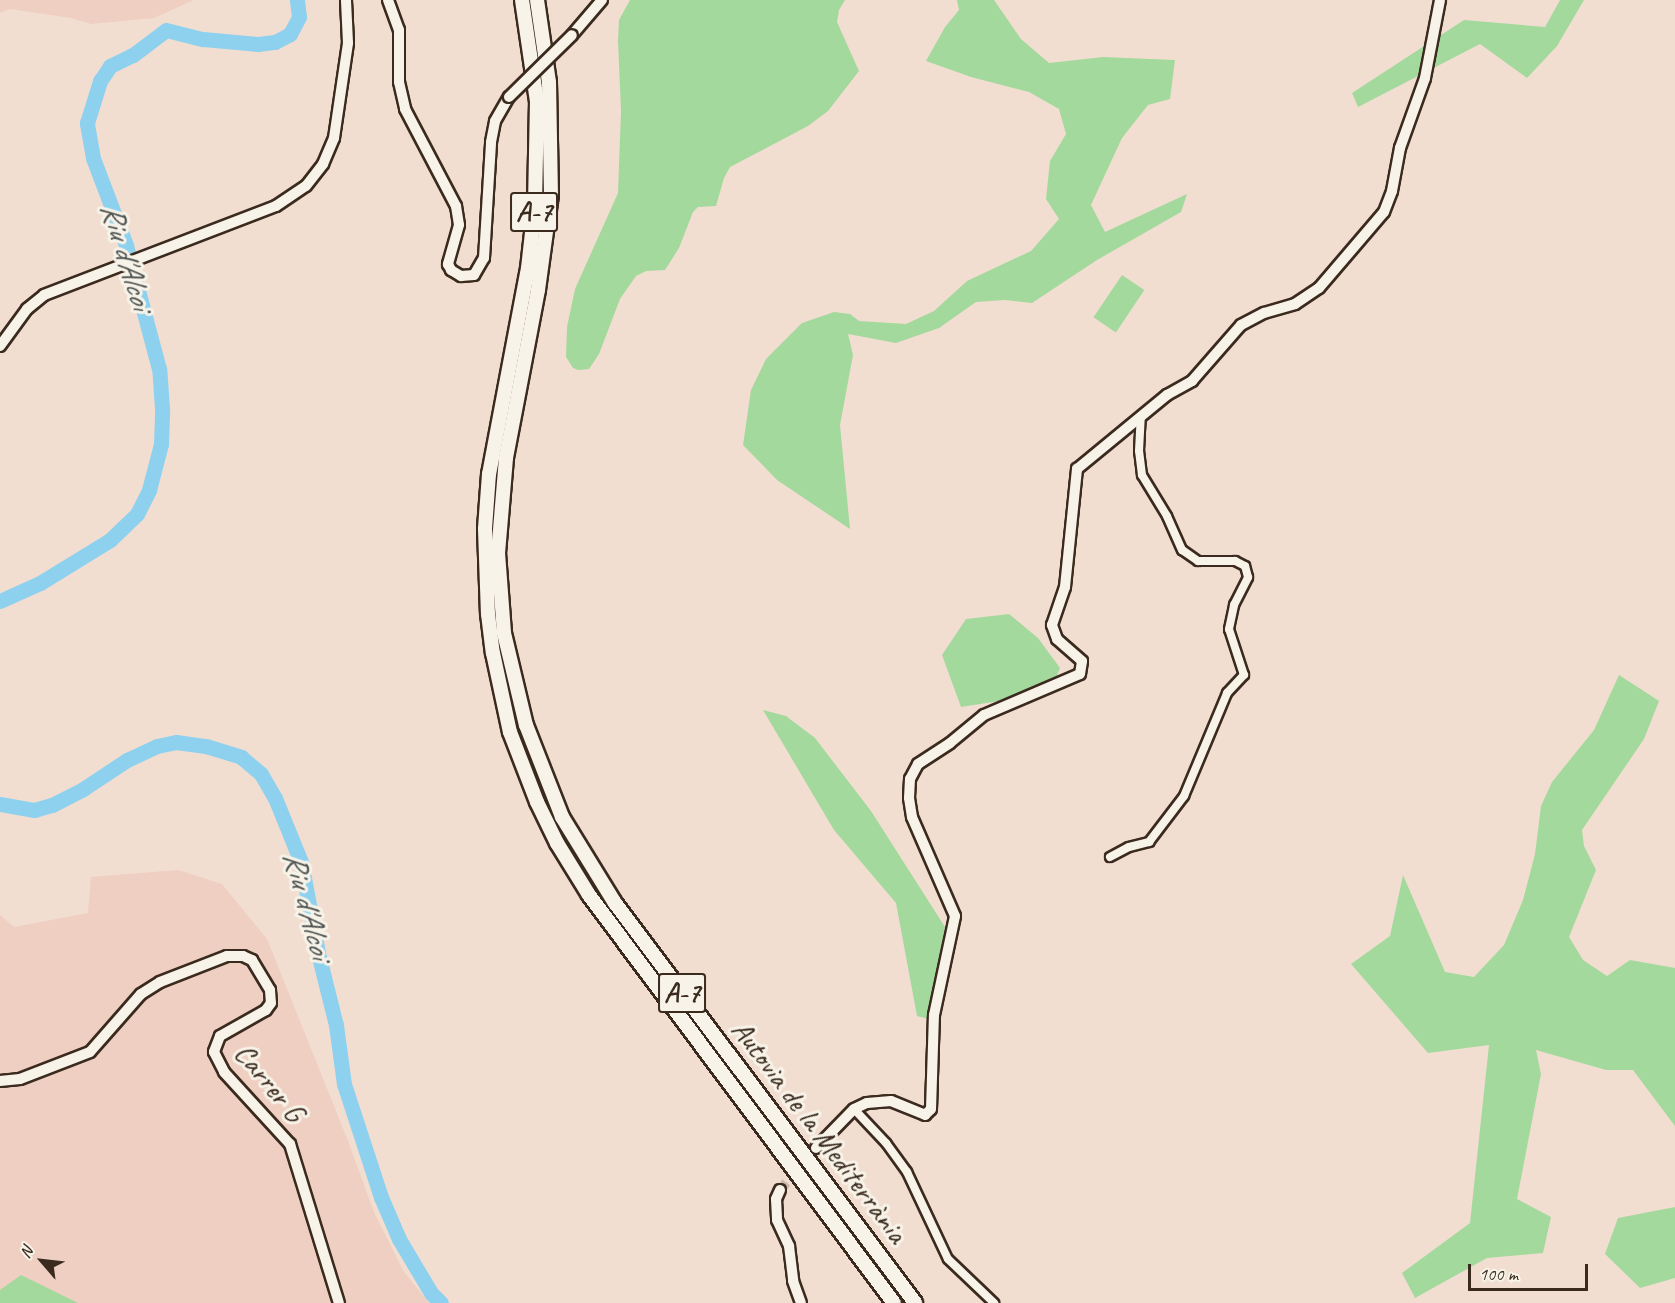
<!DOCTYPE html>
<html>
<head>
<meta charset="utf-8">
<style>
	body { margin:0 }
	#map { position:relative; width:1675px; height:1303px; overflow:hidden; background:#f2ded1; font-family:Caveat,sans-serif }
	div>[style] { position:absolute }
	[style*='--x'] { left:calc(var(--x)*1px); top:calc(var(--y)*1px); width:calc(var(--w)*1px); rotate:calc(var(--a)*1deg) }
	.built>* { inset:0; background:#eecfc1 }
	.green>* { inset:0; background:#a3d99c; transform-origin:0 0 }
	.river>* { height:15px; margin:-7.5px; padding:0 7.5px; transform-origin:7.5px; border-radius:7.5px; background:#8ed1ef }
	.secondary-tunnel>* { height:10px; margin-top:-5px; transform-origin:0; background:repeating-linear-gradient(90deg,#cdbaad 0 10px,transparent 0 15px) }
	.roads { filter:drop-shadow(2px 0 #3b2a1e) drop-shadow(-2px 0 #3b2a1e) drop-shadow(0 2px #3b2a1e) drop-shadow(0 -2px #3b2a1e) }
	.street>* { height:8px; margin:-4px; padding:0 4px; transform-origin:4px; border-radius:4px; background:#f7f3e8 }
	.secondary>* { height:10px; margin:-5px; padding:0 5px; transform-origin:5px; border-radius:5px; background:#f7f3e8 }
	.highway>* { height:14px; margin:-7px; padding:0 7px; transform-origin:7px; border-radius:7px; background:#f7f3e8 }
	.bridges { filter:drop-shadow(2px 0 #3b2a1e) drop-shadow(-2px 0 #3b2a1e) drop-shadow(0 2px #3b2a1e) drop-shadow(0 -2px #3b2a1e) }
	.secondary-bridge>* { height:10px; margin:-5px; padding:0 5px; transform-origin:5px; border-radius:5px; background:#f7f3e8 }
	span { translate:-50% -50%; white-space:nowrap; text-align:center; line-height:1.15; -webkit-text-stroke:6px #f7f3e8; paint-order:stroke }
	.shield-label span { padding:2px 4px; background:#f7f3e8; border:2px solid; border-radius:4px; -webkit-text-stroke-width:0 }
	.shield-label { font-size:28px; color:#3b2a1e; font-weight:700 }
	.street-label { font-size:30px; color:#3b2a1e }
	.water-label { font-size:32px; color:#505452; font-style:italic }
	.north { position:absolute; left:12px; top:1231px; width:60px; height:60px; -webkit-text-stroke:4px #f7f3e8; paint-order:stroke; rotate:298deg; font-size:16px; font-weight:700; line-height:24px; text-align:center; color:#3b2a1e }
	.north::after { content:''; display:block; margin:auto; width:21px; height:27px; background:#3b2a1e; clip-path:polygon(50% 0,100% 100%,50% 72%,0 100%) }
	.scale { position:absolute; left:1468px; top:1264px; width:120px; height:27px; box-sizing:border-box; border:3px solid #3b2a1e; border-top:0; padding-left:8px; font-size:18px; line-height:21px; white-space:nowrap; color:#3b2a1e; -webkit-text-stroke:4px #f7f3e8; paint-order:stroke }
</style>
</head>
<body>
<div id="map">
	<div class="built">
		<i style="clip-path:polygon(0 0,194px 0,154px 18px,91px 24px,71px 18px,10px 9px,0 13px)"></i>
		<i style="clip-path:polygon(178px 870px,222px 884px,267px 939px,348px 1141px,374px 1212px,404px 1272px,429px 1303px,0 1303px,0 915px,14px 927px,88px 913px,91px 877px)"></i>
	</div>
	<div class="green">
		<i style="clip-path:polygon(630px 0,845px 0,839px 10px,837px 22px,859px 71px,828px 111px,808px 126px,730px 167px,724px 178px,716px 206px,698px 207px,693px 212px,679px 248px,665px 270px,646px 271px,636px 276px,620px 299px,599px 354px,589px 369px,578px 370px,573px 368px,566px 357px,567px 327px,575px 289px,618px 193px,621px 111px,618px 41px,619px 20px)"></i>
		<i style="clip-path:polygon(957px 0,994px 0,1021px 39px,1049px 63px,1103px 57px,1175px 60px,1170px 99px,1148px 105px,1122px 138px,1091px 205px,1105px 232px,1187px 194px,1181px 212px,1097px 260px,1032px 303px,1005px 300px,976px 302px,939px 328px,896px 343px,848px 334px,853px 355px,840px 425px,850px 529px,777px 480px,743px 445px,751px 390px,766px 359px,802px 323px,834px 312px,850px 314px,859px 321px,906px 324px,934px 311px,967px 281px,1031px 251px,1059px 219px,1046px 199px,1050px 161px,1066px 134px,1059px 109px,1029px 92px,971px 77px,926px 61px,945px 27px,959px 10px)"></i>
		<i style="clip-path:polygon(1560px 0,1584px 0,1557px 46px,1527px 78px,1480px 44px,1358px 107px,1352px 93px,1464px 20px,1545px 27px)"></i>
		<i style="left:1122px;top:275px;width:27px;height:51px;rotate:34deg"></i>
		<i style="clip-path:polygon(1009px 614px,1038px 638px,1060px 668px,1050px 693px,961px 707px,942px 655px,966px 619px)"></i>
		<i style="clip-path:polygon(1619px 675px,1659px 701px,1644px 739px,1582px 830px,1584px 846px,1596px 870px,1569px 937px,1583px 960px,1607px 976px,1630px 960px,1675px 968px,1675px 1126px,1633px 1070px,1606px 1070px,1536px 1050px,1541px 1074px,1517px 1199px,1551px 1217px,1543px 1253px,1487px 1258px,1415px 1298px,1402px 1273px,1470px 1223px,1489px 1045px,1428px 1053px,1351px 964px,1390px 936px,1403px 875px,1445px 972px,1474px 977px,1504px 945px,1523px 900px,1535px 854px,1541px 806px,1552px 782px,1594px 730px)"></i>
		<i style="clip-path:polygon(763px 710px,786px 716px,815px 738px,871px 811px,945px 927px,928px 1019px,917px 1016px,896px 903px,834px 830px)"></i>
		<i style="clip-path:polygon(1675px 1207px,1675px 1278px,1640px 1288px,1605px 1254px,1618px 1218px)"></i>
		<i style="clip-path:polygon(21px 1275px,78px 1303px,0 1303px,0 1290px)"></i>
	</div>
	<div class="river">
		<i style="--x:0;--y:601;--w:44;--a:-24.2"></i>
		<i style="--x:40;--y:583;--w:82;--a:-31.6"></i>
		<i style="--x:110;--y:540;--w:37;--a:-44"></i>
		<i style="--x:137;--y:514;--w:27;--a:-63"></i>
		<i style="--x:149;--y:490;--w:48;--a:-75.4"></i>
		<i style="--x:161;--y:444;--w:36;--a:-88"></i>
		<i style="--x:162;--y:408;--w:39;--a:-94"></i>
		<i style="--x:159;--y:369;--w:128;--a:-104.9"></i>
		<i style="--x:126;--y:245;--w:93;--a:-110.8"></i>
		<i style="--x:93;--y:158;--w:36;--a:-100"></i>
		<i style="--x:87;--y:123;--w:44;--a:-72.8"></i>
		<i style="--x:100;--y:81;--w:18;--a:-56"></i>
		<i style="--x:110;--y:66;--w:25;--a:-26"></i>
		<i style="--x:133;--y:55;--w:41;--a:-37.1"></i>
		<i style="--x:166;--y:30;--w:38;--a:14"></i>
		<i style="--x:203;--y:39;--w:55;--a:5.2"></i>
		<i style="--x:258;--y:44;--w:17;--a:-7"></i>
		<i style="--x:275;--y:42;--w:17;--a:-28"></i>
		<i style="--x:290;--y:34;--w:19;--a:-62"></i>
		<i style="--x:299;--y:17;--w:17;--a:-97"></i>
		<i style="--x:0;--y:804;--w:35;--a:10"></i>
		<i style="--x:34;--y:810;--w:19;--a:-16"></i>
		<i style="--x:52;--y:805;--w:35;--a:-27"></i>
		<i style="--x:83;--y:789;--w:53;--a:-33.4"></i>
		<i style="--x:127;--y:760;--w:33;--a:-25"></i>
		<i style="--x:157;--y:746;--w:19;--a:-12"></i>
		<i style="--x:176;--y:742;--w:30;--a:8"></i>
		<i style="--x:206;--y:746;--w:37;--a:17"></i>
		<i style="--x:241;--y:757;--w:26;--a:40"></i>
		<i style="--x:261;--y:774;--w:28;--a:60"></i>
		<i style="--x:275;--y:798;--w:69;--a:67.9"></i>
		<i style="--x:301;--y:862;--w:93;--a:79.4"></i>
		<i style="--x:318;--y:953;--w:74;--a:76"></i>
		<i style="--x:336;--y:1025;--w:60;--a:82.3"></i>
		<i style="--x:344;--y:1084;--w:119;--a:71.9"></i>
		<i style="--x:381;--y:1197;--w:46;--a:66.8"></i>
		<i style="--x:399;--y:1239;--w:63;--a:59.3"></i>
		<i style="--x:431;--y:1293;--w:14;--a:45"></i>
	</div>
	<div class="secondary-tunnel">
		<i style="--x:780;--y:1190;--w:48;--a:-49.3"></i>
	</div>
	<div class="roads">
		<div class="street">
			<i style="--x:1110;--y:857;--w:21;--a:-28"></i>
			<i style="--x:1129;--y:847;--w:21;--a:-14"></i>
			<i style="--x:1149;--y:842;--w:58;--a:-52.7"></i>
			<i style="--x:1184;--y:796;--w:112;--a:-67.3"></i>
			<i style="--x:1227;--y:693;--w:25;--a:-47"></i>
			<i style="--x:1244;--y:675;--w:48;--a:-108.1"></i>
			<i style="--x:1229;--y:629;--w:25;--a:-78"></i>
			<i style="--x:1234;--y:605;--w:31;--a:-63"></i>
			<i style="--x:1248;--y:577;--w:11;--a:-105"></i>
			<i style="--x:1245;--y:566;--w:11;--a:-153"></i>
			<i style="--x:1235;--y:561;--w:37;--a:180"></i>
			<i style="--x:1198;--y:561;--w:19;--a:-145"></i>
			<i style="--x:1182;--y:550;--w:37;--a:-114"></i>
			<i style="--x:1167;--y:516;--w:48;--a:-121.4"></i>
			<i style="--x:1142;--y:475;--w:24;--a:-97"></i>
			<i style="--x:1139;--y:451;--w:35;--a:-87"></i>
			<i style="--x:854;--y:1109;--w:47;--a:46.7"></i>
			<i style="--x:886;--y:1143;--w:36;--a:54"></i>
			<i style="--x:907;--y:1172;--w:96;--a:64.8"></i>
			<i style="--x:948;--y:1259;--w:64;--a:43.7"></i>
		</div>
		<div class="secondary">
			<i style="--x:388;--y:0;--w:32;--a:70"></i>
			<i style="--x:399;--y:30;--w:52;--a:90"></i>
			<i style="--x:399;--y:82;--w:28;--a:77"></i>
			<i style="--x:405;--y:109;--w:110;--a:62.3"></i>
			<i style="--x:456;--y:206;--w:19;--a:81"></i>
			<i style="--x:459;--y:225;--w:41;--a:105.8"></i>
			<i style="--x:448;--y:264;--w:7;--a:63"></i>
			<i style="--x:451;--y:270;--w:12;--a:31"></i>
			<i style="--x:461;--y:276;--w:13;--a:-4"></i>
			<i style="--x:474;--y:275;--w:20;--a:-60"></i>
			<i style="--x:484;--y:258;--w:116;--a:-86.5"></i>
			<i style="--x:491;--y:142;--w:21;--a:-79"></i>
			<i style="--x:495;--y:121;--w:28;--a:-60"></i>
			<i style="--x:572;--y:35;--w:46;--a:-49.4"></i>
			<i style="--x:0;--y:346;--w:46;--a:-53.9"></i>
			<i style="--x:27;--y:309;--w:22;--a:-39"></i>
			<i style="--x:44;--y:295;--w:248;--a:-21"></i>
			<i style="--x:276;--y:206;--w:36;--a:-34"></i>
			<i style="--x:306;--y:186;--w:28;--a:-52"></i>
			<i style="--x:323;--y:164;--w:28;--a:-67"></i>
			<i style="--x:334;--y:138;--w:96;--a:-81.6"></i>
			<i style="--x:348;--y:43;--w:43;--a:-92.7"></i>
			<i style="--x:0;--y:1081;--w:20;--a:-6"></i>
			<i style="--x:20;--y:1079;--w:75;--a:-21.1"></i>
			<i style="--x:90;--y:1052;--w:77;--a:-48.7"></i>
			<i style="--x:141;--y:994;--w:22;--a:-32"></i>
			<i style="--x:160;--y:982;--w:72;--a:-21.2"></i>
			<i style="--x:227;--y:956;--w:16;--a:0"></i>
			<i style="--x:243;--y:956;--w:10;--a:24"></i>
			<i style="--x:252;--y:960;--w:35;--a:59"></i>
			<i style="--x:270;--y:990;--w:13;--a:86"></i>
			<i style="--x:271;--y:1003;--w:9;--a:126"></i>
			<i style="--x:266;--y:1010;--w:53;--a:150.5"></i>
			<i style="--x:220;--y:1036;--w:17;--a:111"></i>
			<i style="--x:214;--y:1052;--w:22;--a:63"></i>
			<i style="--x:224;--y:1072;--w:98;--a:47.5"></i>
			<i style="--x:290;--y:1144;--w:166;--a:72.9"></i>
			<i style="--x:816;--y:1148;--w:54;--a:-45.7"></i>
			<i style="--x:854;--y:1109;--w:14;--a:-25"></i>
			<i style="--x:867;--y:1103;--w:24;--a:-5"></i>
			<i style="--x:891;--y:1101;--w:37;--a:22"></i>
			<i style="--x:925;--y:1115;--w:8;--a:-45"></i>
			<i style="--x:931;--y:1109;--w:94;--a:-88.2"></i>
			<i style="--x:934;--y:1015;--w:101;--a:-78"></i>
			<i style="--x:955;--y:916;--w:108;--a:-113.5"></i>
			<i style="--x:912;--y:817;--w:19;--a:-99"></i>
			<i style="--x:909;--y:798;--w:19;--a:-87"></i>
			<i style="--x:910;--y:779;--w:17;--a:-62"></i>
			<i style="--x:918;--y:764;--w:38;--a:-33"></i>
			<i style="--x:950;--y:743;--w:44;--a:-39.5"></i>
			<i style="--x:984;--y:715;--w:104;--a:-23.1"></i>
			<i style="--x:1080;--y:674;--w:13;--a:-81"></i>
			<i style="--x:1082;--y:661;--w:33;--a:-139"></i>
			<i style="--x:1057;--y:639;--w:15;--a:-110"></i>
			<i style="--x:1052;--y:625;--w:40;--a:-71.1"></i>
			<i style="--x:1065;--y:587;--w:119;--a:-84.2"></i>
			<i style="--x:1077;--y:469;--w:117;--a:-39.4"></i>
			<i style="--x:1167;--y:395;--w:29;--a:-29"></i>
			<i style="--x:1192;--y:381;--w:74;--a:-48.8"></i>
			<i style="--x:1241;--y:325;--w:26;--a:-28"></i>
			<i style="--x:1264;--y:313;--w:32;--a:-16"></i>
			<i style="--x:1295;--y:304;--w:29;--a:-34"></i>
			<i style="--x:1319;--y:288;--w:100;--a:-49.5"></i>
			<i style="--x:1384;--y:212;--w:22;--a:-69"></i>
			<i style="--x:1392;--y:191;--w:44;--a:-79.5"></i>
			<i style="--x:1400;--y:148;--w:74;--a:-70.3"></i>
			<i style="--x:1425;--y:78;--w:79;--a:-79.1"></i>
			<i style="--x:780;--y:1190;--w:10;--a:114"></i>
			<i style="--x:776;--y:1199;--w:21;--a:87"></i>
			<i style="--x:777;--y:1220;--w:29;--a:65"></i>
			<i style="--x:789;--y:1246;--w:35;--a:83"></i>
			<i style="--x:793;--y:1281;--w:23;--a:70"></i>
		</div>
		<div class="highway">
			<i style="--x:522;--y:0;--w:102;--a:81.6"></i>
			<i style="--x:537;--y:101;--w:105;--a:91.1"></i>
			<i style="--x:535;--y:206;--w:62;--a:96.4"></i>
			<i style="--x:528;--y:268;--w:210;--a:100.7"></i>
			<i style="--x:489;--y:474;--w:55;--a:94.2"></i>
			<i style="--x:485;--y:529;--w:85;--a:88"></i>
			<i style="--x:488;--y:614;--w:39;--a:83"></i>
			<i style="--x:493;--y:653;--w:81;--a:77.9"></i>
			<i style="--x:510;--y:732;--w:75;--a:68.9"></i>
			<i style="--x:537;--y:802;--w:46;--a:64"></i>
			<i style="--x:557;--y:843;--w:61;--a:58.4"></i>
			<i style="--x:589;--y:895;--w:509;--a:53.22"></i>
			<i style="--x:537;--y:0;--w:83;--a:81.7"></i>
			<i style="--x:549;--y:82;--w:113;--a:89"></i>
			<i style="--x:551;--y:195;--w:96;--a:97.8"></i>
			<i style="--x:538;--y:290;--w:171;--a:100.8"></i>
			<i style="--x:506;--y:458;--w:95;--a:94.8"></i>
			<i style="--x:498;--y:553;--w:80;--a:85.7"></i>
			<i style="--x:504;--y:633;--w:95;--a:76.6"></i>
			<i style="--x:526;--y:725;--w:99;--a:68.6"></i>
			<i style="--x:562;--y:817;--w:101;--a:58.4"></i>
			<i style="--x:615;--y:903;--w:500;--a:53.1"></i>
		</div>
	</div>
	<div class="bridges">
		<div class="secondary-bridge">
			<i style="--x:509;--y:97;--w:88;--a:-44.5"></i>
		</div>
	</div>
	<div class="shield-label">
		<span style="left:534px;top:212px">A-7</span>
		<span style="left:682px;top:993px">A-7</span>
	</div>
	<div class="street-label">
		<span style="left:270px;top:1082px;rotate:51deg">Carrer G</span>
		<span style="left:820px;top:1131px;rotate:53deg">Autovia de la Mediterrània</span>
	</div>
	<div class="water-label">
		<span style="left:126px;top:256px;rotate:73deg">Riu d'Alcoi</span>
		<span style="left:307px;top:905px;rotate:75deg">Riu d'Alcoi</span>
	</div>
	<div class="north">N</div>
	<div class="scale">100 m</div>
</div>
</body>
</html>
